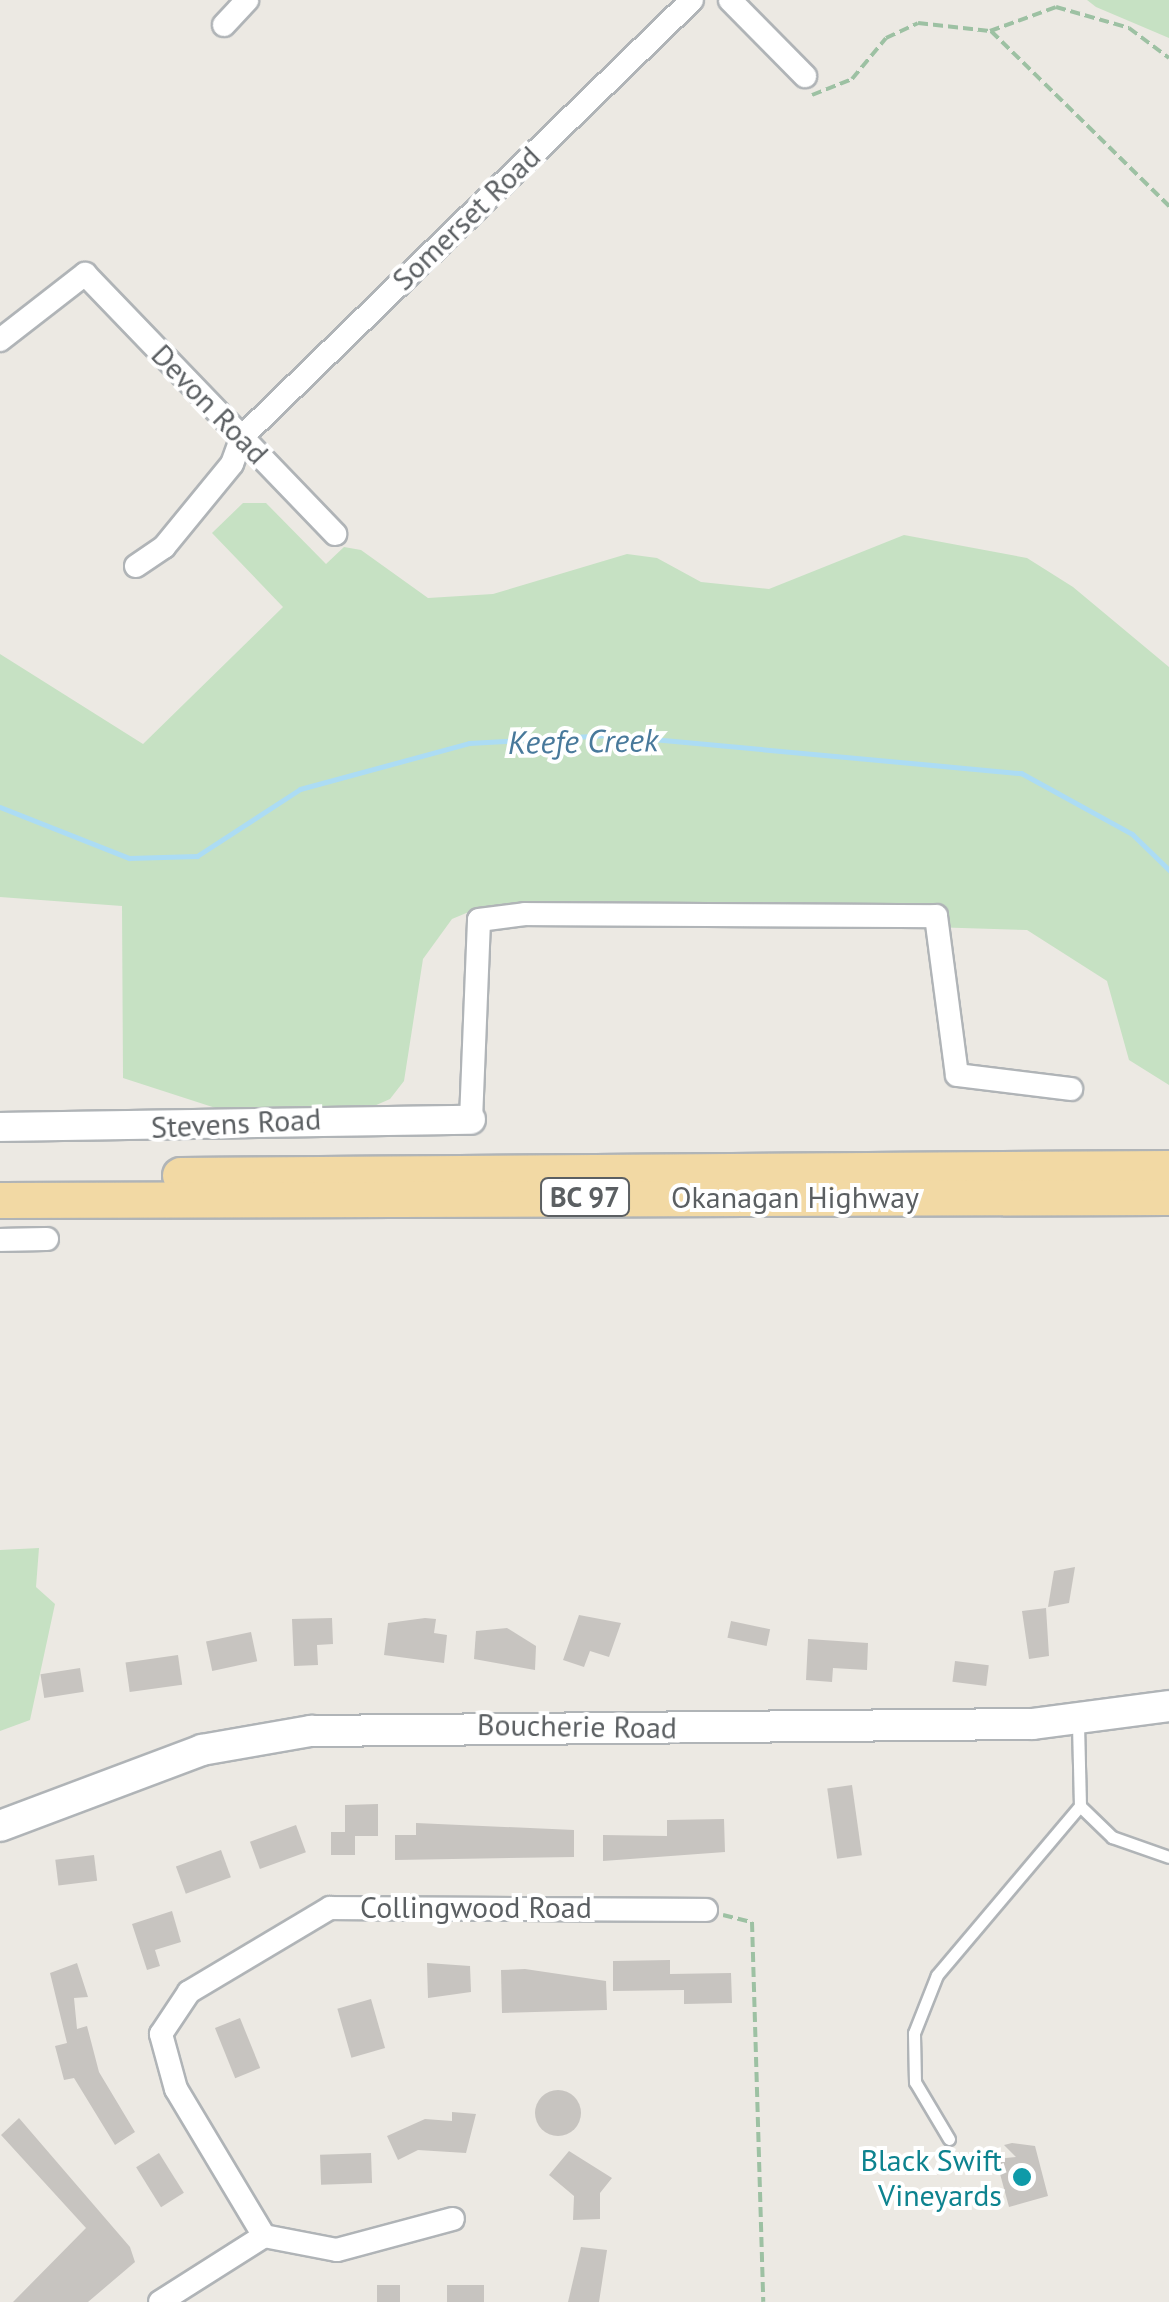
<!DOCTYPE html>
<html>
<head>
<meta charset="utf-8">
<style>
	body { margin:0 }
	#map { position:relative; width:1169px; height:2302px; overflow:hidden; background:#ece9e3; font-family:"PT Sans",sans-serif }
	div>[style] { position:absolute }
	[style*='--x'] { left:calc(var(--x)*1px); top:calc(var(--y)*1px); width:calc(var(--w)*1px); rotate:calc(var(--a)*1deg) }
	.green>* { inset:0; background:#c6e1c3 }
	.stream>* { height:5px; margin:-2.5px; padding:0 2.5px; transform-origin:2.5px; border-radius:2.5px; background:#acdcf4 }
	.building>* { inset:0; background:#c7c4c0; transform-origin:0 0 }
	.round { border-radius:50% }
	.path>* { height:4px; margin-top:-2px; transform-origin:0; background:repeating-linear-gradient(90deg,#9dc1a3 0 10px,transparent 0 15px) }
	.roads { filter:drop-shadow(2px 0 #b0b4b7) drop-shadow(-2px 0 #b0b4b7) drop-shadow(0 2px #b0b4b7) drop-shadow(0 -2px #b0b4b7) }
	.service>* { height:11px; margin:-5.5px; padding:0 5.5px; transform-origin:5.5px; border-radius:5.5px; background:#fff }
	.minor>* { height:22px; margin:-11px; padding:0 11px; transform-origin:11px; border-radius:11px; background:#fff }
	.tertiary>* { height:28px; margin:-14px; padding:0 14px; transform-origin:14px; border-radius:14px; background:#fff }
	.secondary>* { height:30px; margin:-15px; padding:0 15px; transform-origin:15px; border-radius:15px; background:#fff }
	.trunk>* { height:35px; margin:-17.5px; padding:0 17.5px; transform-origin:17.5px; border-radius:17.5px; background:#f2d9a4 }
	.dots>* { width:28px; height:28px; translate:-50% -50%; box-sizing:border-box; border:5px solid #fff; border-radius:50% }
	span { translate:-50% -50%; white-space:nowrap; text-align:center; line-height:1.15; -webkit-text-stroke:8px #fff; paint-order:stroke }
	.shield-label span { padding:2px 8px; background:#fff; border:2px solid; border-radius:8px; -webkit-text-stroke-width:0 }
	.shield-label { font-size:28px; color:#5b5f62; font-weight:700 }
	.street-label { font-size:30px; color:#5b5f62 }
	.culture-label { font-size:30px; color:#0d838f }
	.right { translate:-100% -50%; text-align:right }
	.water-label { font-size:32px; color:#48799b; font-style:italic }
</style>
</head>
<body>
<div id="map">
	<div class="green">
		<i style="clip-path:polygon(1087px 0,1169px 0,1169px 38px,1096px 7px)"></i>
		<i style="clip-path:polygon(243px 503px,266px 503px,326px 564px,344px 547px,361px 550px,428px 598px,493px 594px,627px 554px,657px 558px,701px 582px,769px 589px,904px 535px,1027px 558px,1073px 587px,1169px 667px,1169px 1085px,1129px 1060px,1107px 981px,1027px 930px,540px 915px,483px 906px,452px 919px,423px 959px,404px 1081px,390px 1099px,333px 1124px,228px 1112px,123px 1078px,122px 906px,0 897px,0 654px,143px 744px,283px 607px,212px 533px)"></i>
		<i style="clip-path:polygon(39px 1548px,36px 1587px,55px 1604px,30px 1720px,0 1731px,0 1550px)"></i>
	</div>
	<div class="stream">
		<i style="--x:0;--y:807;--w:139;--a:21.6"></i>
		<i style="--x:129;--y:858;--w:68;--a:-1.7"></i>
		<i style="--x:197;--y:856;--w:123;--a:-33"></i>
		<i style="--x:300;--y:789;--w:175;--a:-15.2"></i>
		<i style="--x:469;--y:743;--w:140;--a:-3.3"></i>
		<i style="--x:609;--y:735;--w:414;--a:5.3"></i>
		<i style="--x:1021;--y:773;--w:127;--a:28.8"></i>
		<i style="--x:1132;--y:834;--w:52;--a:44.2"></i>
	</div>
	<div class="building">
		<i style="clip-path:polygon(1075px 1567px,1069px 1603px,1048px 1607px,1054px 1571px)"></i>
		<i style="clip-path:polygon(1046px 1608px,1049px 1656px,1029px 1659px,1022px 1611px)"></i>
		<i style="clip-path:polygon(579px 1615px,621px 1623px,609px 1657px,590px 1651px,584px 1667px,563px 1660px)"></i>
		<i style="clip-path:polygon(332px 1618px,333px 1644px,317px 1645px,318px 1665px,294px 1666px,292px 1619px)"></i>
		<i style="clip-path:polygon(425px 1618px,436px 1619px,434px 1633px,447px 1635px,444px 1663px,384px 1655px,388px 1623px)"></i>
		<i style="left:731px;top:1621px;width:40px;height:17px;rotate:12deg"></i>
		<i style="clip-path:polygon(507px 1628px,536px 1646px,535px 1670px,474px 1659px,476px 1631px)"></i>
		<i style="left:251px;top:1632px;width:30px;height:46px;rotate:78deg"></i>
		<i style="clip-path:polygon(808px 1639px,868px 1643px,867px 1670px,833px 1668px,832px 1682px,806px 1680px)"></i>
		<i style="left:178px;top:1655px;width:30px;height:53px;rotate:82deg"></i>
		<i style="left:955px;top:1661px;width:34px;height:21px;rotate:7deg"></i>
		<i style="left:80px;top:1668px;width:24px;height:40px;rotate:81deg"></i>
		<i style="left:852px;top:1785px;width:71px;height:25px;rotate:82deg"></i>
		<i style="clip-path:polygon(378px 1804px,378px 1836px,355px 1836px,355px 1855px,331px 1855px,331px 1832px,345px 1832px,345px 1805px)"></i>
		<i style="clip-path:polygon(724px 1819px,725px 1852px,603px 1861px,603px 1835px,667px 1836px,667px 1820px)"></i>
		<i style="clip-path:polygon(416px 1823px,574px 1830px,574px 1857px,395px 1860px,395px 1835px,416px 1835px)"></i>
		<i style="left:296px;top:1825px;width:29px;height:49px;rotate:70deg"></i>
		<i style="left:221px;top:1850px;width:29px;height:48px;rotate:70deg"></i>
		<i style="left:94px;top:1855px;width:26px;height:39px;rotate:83deg"></i>
		<i style="clip-path:polygon(172px 1911px,181px 1942px,155px 1950px,160px 1966px,147px 1970px,132px 1924px)"></i>
		<i style="clip-path:polygon(670px 1960px,670px 1974px,731px 1973px,732px 2003px,684px 2004px,684px 1990px,613px 1991px,613px 1961px)"></i>
		<i style="clip-path:polygon(77px 1963px,88px 1997px,74px 1998px,77px 2029px,87px 2026px,99px 2072px,135px 2132px,115px 2145px,74px 2078px,64px 2080px,55px 2046px,67px 2043px,50px 1973px)"></i>
		<i style="clip-path:polygon(427px 1963px,470px 1966px,471px 1992px,428px 1998px)"></i>
		<i style="clip-path:polygon(525px 1969px,606px 1981px,607px 2010px,502px 2013px,501px 1970px)"></i>
		<i style="left:371px;top:1999px;width:51px;height:35px;rotate:74deg"></i>
		<i style="left:240px;top:2018px;width:54px;height:27px;rotate:68deg"></i>
		<i class="round" style="left:535px;top:2090px;width:46px;height:46px"></i>
		<i style="clip-path:polygon(452px 2112px,476px 2114px,466px 2153px,418px 2150px,398px 2160px,387px 2136px,425px 2119px,452px 2121px)"></i>
		<i style="clip-path:polygon(19px 2118px,130px 2247px,135px 2262px,88px 2302px,13px 2302px,86px 2228px,1px 2135px)"></i>
		<i style="clip-path:polygon(1012px 2143px,1035px 2146px,1048px 2196px,1009px 2207px,996px 2159px,1016px 2157px,1004px 2145px)"></i>
		<i style="clip-path:polygon(569px 2151px,612px 2178px,600px 2193px,600px 2219px,573px 2220px,574px 2196px,549px 2175px)"></i>
		<i style="left:159px;top:2153px;width:47px;height:27px;rotate:58deg"></i>
		<i style="left:371px;top:2153px;width:30px;height:51px;rotate:88deg"></i>
		<i style="clip-path:polygon(581px 2247px,607px 2250px,599px 2302px,568px 2302px)"></i>
		<i style="left:377px;top:2285px;width:23px;height:17px"></i>
		<i style="left:484px;top:2285px;width:17px;height:37px;rotate:90deg"></i>
	</div>
	<div class="path">
		<i style="--x:991;--y:31;--w:250;--a:44.5"></i>
		<i style="--x:812;--y:95;--w:43;--a:-21.8"></i>
		<i style="--x:852;--y:79;--w:53;--a:-50.3"></i>
		<i style="--x:886;--y:38;--w:35;--a:-25"></i>
		<i style="--x:918;--y:23;--w:72;--a:6.3"></i>
		<i style="--x:990;--y:31;--w:70;--a:-20"></i>
		<i style="--x:1056;--y:7;--w:76;--a:16"></i>
		<i style="--x:1129;--y:28;--w:50;--a:36.9"></i>
		<i style="--x:723;--y:1915;--w:30;--a:14"></i>
		<i style="--x:752;--y:1922;--w:380;--a:88.3"></i>
	</div>
	<div class="roads">
		<div class="service">
			<i style="--x:1080;--y:1806;--w:45;--a:44.1"></i>
			<i style="--x:1112;--y:1837;--w:60;--a:19.3"></i>
			<i style="--x:949;--y:2139;--w:66;--a:-120.8"></i>
			<i style="--x:915;--y:2082;--w:49;--a:-91.2"></i>
			<i style="--x:914;--y:2033;--w:62;--a:-68.4"></i>
			<i style="--x:937;--y:1975;--w:221;--a:-49.8"></i>
			<i style="--x:1080;--y:1806;--w:84;--a:-91.4"></i>
		</div>
		<div class="minor">
			<i style="--x:730;--y:0;--w:107;--a:45.4"></i>
			<i style="--x:224;--y:25;--w:34;--a:-47"></i>
			<i style="--x:0;--y:340;--w:108;--a:-37.8"></i>
			<i style="--x:85;--y:274;--w:361;--a:46.1"></i>
			<i style="--x:136;--y:566;--w:34;--a:-34"></i>
			<i style="--x:164;--y:547;--w:107;--a:-50.7"></i>
			<i style="--x:232;--y:464;--w:29;--a:-70"></i>
			<i style="--x:242;--y:437;--w:627;--a:-44.16"></i>
			<i style="--x:471;--y:1120;--w:200;--a:-87.7"></i>
			<i style="--x:479;--y:920;--w:46;--a:-7.4"></i>
			<i style="--x:525;--y:914;--w:411;--a:0.3"></i>
			<i style="--x:936;--y:916;--w:160;--a:82.5"></i>
			<i style="--x:957;--y:1075;--w:115;--a:7"></i>
			<i style="--x:0;--y:1240;--w:47;--a:-1.2"></i>
			<i style="--x:264;--y:2236;--w:171;--a:-120.9"></i>
			<i style="--x:176;--y:2089;--w:57;--a:-105.3"></i>
			<i style="--x:161;--y:2034;--w:50;--a:-56.3"></i>
			<i style="--x:189;--y:1992;--w:164;--a:-30.8"></i>
			<i style="--x:330;--y:1908;--w:376;--a:0.3"></i>
			<i style="--x:160;--y:2302;--w:123;--a:-32.4"></i>
			<i style="--x:264;--y:2236;--w:74;--a:10.9"></i>
			<i style="--x:337;--y:2250;--w:120;--a:-15"></i>
		</div>
		<div class="tertiary">
			<i style="--x:0;--y:1127;--w:471;--a:-0.9"></i>
		</div>
		<div class="secondary">
			<i style="--x:0;--y:1826;--w:216;--a:-20.6"></i>
			<i style="--x:202;--y:1750;--w:111;--a:-9.9"></i>
			<i style="--x:311;--y:1731;--w:722;--a:-0.56"></i>
			<i style="--x:1033;--y:1724;--w:137;--a:-7.5"></i>
		</div>
		<div class="trunk">
			<i style="--x:180;--y:1175;--w:989;--a:-0.41"></i>
			<i style="--x:0;--y:1200;--w:1169;--a:-0.15"></i>
		</div>
	</div>
	<div class="dots">
		<i style="left:1022px;top:2177px;background:#0f9aa8"></i>
	</div>
	<div class="shield-label">
		<span style="left:585px;top:1197px">BC 97</span>
	</div>
	<div class="street-label">
		<span style="left:466px;top:218px;rotate:-44deg">Somerset Road</span>
		<span style="left:210px;top:404px;rotate:46deg">Devon Road</span>
		<span style="left:236px;top:1123px;rotate:-3deg">Stevens Road</span>
		<span style="left:795px;top:1197px">Okanagan Highway</span>
		<span style="left:577px;top:1726px;rotate:1deg">Boucherie Road</span>
		<span style="left:476px;top:1907px">Collingwood Road</span>
	</div>
	<div class="culture-label">
		<span class="right" style="left:1002px;top:2177px">Black Swift<br>Vineyards</span>
	</div>
	<div class="water-label">
		<span style="left:583px;top:741px;rotate:-1deg">Keefe Creek</span>
	</div>
</div>
</body>
</html>
